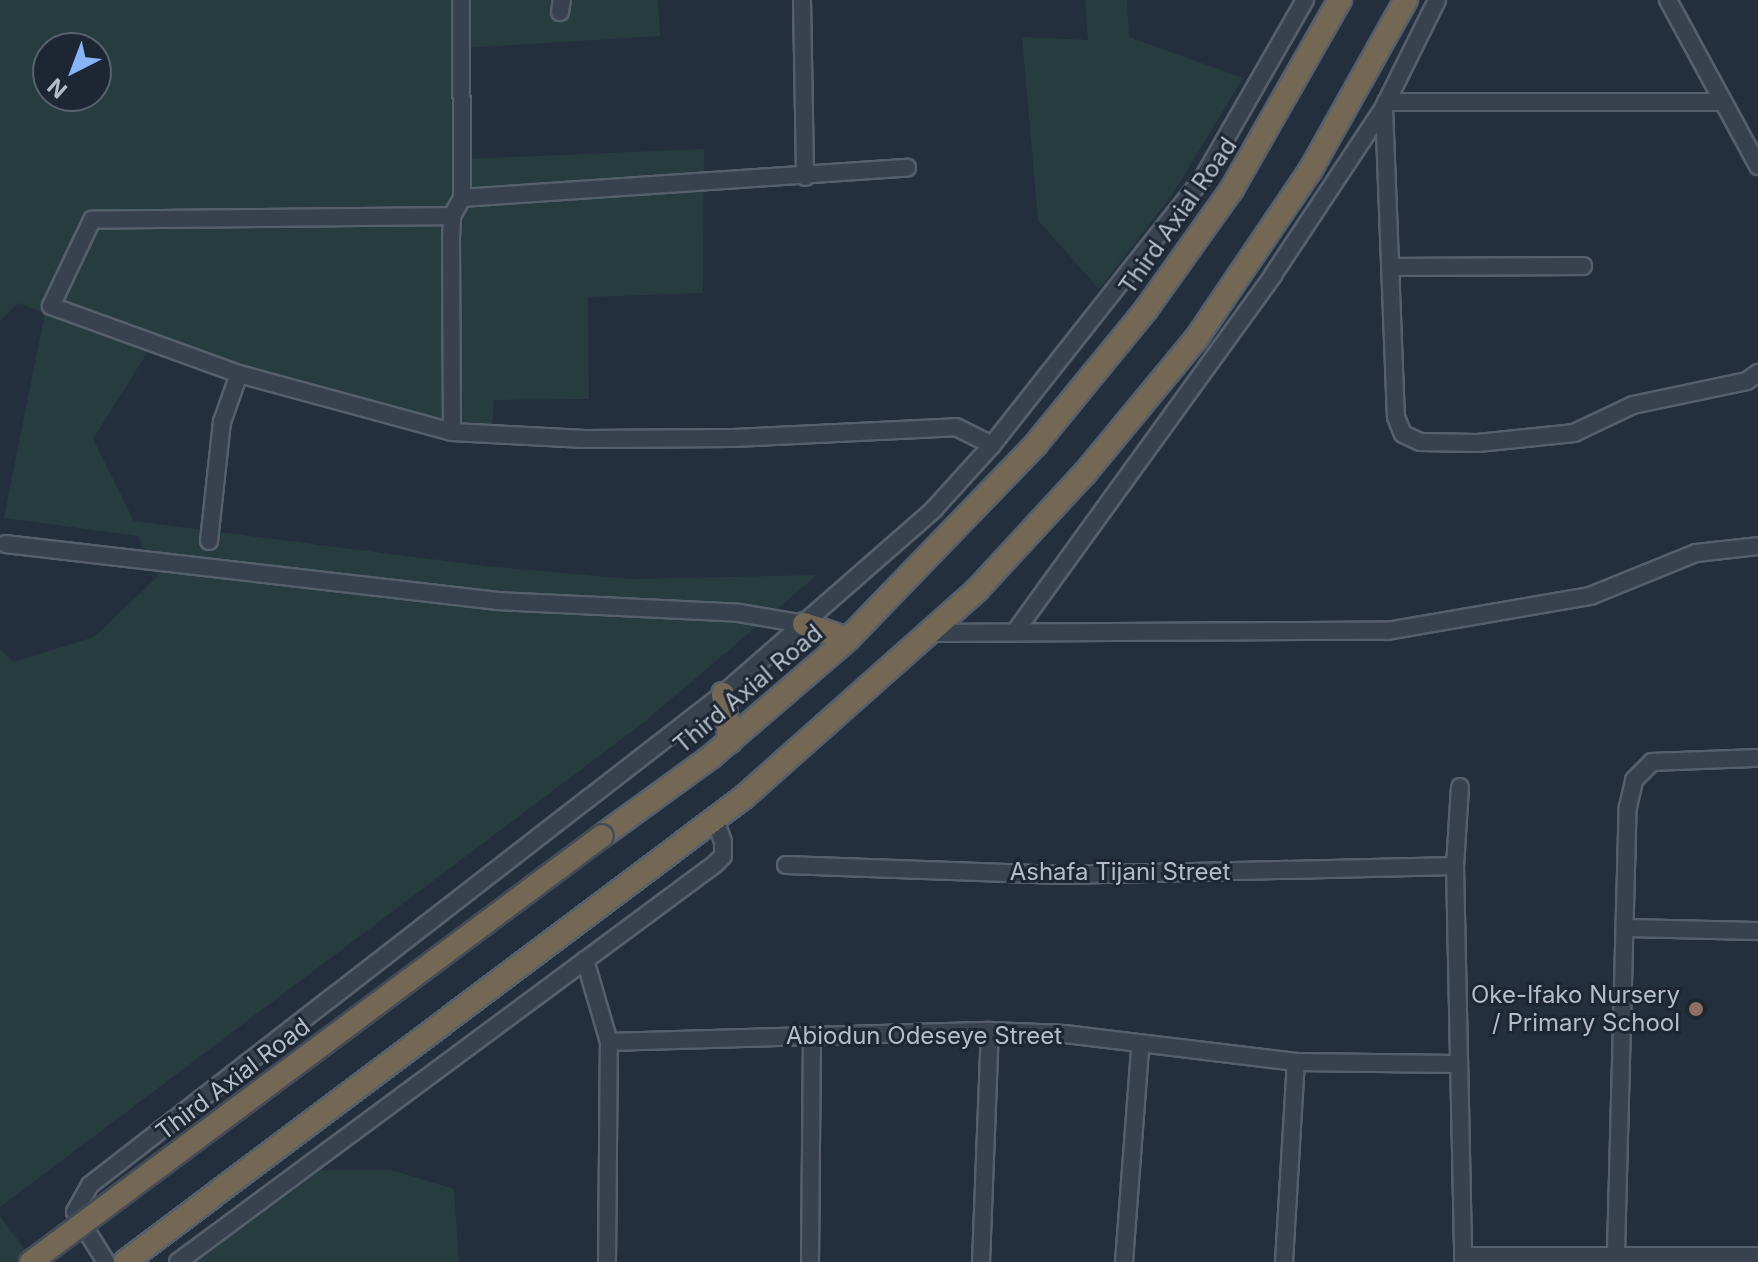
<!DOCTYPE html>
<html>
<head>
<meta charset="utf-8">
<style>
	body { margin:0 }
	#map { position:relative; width:1758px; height:1262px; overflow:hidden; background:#242f3e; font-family:Inter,sans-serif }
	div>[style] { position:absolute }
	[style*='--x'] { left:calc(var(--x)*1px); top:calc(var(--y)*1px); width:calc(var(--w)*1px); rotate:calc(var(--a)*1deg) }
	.green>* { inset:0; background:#263c3f }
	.roads { filter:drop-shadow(2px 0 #565f6c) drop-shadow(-2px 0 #565f6c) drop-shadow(0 2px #565f6c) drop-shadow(0 -2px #565f6c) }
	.minor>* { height:16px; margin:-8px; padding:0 8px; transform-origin:8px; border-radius:8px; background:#38414e }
	.highway>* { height:22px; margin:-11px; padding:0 11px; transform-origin:11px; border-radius:11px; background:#746855 }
	.bridges { filter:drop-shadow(2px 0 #434c59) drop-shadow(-2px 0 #434c59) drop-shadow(0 2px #434c59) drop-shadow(0 -2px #434c59) }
	.highway-bridge>* { height:22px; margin:-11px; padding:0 11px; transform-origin:11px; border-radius:11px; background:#746855 }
	.dots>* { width:22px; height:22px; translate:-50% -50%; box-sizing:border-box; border:4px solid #1d2633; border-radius:50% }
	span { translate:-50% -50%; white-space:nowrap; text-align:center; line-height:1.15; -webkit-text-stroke:6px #1d2633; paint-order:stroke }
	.street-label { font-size:24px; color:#b4bcc9 }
	.poi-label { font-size:24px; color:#b4bcc9 }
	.right { translate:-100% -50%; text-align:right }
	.north { position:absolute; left:32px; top:32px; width:80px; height:80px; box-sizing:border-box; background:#1d2633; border:2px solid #59626f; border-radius:50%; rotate:222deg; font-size:22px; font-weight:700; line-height:32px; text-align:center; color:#b4bcc9 }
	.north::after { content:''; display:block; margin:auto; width:28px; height:36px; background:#8ab4f8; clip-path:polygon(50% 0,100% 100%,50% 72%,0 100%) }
</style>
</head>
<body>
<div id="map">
	<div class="green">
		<i style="clip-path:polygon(evenodd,0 0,658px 0,660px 36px,463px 48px,465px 159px,704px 149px,703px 293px,588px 297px,589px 399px,494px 400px,492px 430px,469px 427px,343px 401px,152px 345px,93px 439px,134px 521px,485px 566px,630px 579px,817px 575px,643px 723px,0 1207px,0 649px,14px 662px,94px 637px,158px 576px,138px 536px,4px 518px,45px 313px,18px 303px,0 321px,0 0,48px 48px,96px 48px,96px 96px,48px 96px,48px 48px)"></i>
		<i style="clip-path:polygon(1085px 0,1127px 0,1129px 37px,1243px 78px,1172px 195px,1099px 289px,1038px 220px,1022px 37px,1088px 40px)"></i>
		<i style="clip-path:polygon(321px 1170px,391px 1170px,454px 1189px,459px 1262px,196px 1262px)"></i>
		<i style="clip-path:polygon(0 1216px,34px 1262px,0 1262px)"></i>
	</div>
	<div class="roads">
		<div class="minor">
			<i style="--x:461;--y:0;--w:198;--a:89.7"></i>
			<i style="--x:802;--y:0;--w:177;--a:89"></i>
			<i style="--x:1668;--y:0;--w:189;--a:61.5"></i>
			<i style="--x:560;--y:12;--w:12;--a:-81"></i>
			<i style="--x:1386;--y:102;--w:337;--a:0"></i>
			<i style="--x:1384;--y:107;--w:310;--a:87.8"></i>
			<i style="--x:1396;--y:417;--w:18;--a:68"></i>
			<i style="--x:1403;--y:434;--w:19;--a:25"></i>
			<i style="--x:1420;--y:442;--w:58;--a:1"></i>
			<i style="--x:1478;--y:443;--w:97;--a:-5.9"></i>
			<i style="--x:1574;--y:433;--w:65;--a:-25.4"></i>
			<i style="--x:1633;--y:405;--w:116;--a:-11.9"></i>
			<i style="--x:1747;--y:381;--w:14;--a:-36"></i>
			<i style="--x:452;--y:216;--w:360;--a:179.4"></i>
			<i style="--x:92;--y:220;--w:95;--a:115.5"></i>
			<i style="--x:51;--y:306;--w:200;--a:19.9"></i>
			<i style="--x:239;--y:374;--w:221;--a:15.2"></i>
			<i style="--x:452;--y:432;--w:133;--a:3"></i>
			<i style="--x:585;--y:439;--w:149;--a:-0.4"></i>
			<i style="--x:734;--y:438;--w:222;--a:-2.8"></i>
			<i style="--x:956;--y:427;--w:40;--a:26.6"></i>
			<i style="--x:1392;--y:267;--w:191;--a:-0.3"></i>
			<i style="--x:452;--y:432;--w:194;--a:-90.3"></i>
			<i style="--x:451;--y:238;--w:22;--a:-87"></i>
			<i style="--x:452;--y:216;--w:21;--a:-61"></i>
			<i style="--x:462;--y:198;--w:446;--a:-3.9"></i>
			<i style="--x:209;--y:541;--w:120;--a:-83.8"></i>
			<i style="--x:222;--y:422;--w:51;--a:-70.5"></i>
			<i style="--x:6;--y:544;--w:494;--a:6.6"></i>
			<i style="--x:497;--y:601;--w:242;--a:2.8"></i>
			<i style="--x:739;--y:613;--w:66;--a:9.6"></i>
			<i style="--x:1015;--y:632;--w:440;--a:-54.1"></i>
			<i style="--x:1273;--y:275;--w:201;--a:-56.5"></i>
			<i style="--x:1384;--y:107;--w:119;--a:-63.6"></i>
			<i style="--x:932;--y:633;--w:455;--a:-0.3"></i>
			<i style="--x:1387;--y:631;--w:206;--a:-9.8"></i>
			<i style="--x:1590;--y:596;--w:114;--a:-22.1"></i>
			<i style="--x:1696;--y:553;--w:62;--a:-6.4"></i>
			<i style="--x:1460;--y:787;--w:79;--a:93.6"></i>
			<i style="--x:1455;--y:866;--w:396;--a:88.8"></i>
			<i style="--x:786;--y:865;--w:276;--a:2.1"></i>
			<i style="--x:1062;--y:875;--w:393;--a:-1.3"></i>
			<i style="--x:1625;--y:928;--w:133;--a:1.3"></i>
			<i style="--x:585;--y:960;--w:85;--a:73.7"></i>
			<i style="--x:1616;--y:1252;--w:445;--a:-88.5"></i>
			<i style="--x:1628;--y:807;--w:28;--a:-77"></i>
			<i style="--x:1634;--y:780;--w:25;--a:-45"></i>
			<i style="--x:1652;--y:762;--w:106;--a:-2.2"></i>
			<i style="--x:1463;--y:1256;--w:295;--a:0"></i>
			<i style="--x:106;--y:1262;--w:59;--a:-121.8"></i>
			<i style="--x:75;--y:1212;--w:31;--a:-61"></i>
			<i style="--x:90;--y:1185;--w:801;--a:-37.8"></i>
			<i style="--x:723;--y:694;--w:281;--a:-41.2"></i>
			<i style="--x:934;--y:509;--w:86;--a:-47.8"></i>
			<i style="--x:992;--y:445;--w:340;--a:-51.7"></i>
			<i style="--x:1203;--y:178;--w:205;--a:-60.2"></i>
			<i style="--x:178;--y:1262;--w:668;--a:-36.54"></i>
			<i style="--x:715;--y:864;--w:11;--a:-45"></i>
			<i style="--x:723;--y:856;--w:14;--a:-90"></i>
			<i style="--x:723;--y:842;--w:24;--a:-109"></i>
			<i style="--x:607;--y:1262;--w:220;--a:-89.5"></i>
			<i style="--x:609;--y:1042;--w:381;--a:-1.7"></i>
			<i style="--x:990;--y:1031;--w:75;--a:2.3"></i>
			<i style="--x:1065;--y:1034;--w:233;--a:6.9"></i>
			<i style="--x:1296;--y:1062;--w:161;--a:0.7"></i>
			<i style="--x:810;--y:1262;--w:226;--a:-89.5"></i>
			<i style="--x:981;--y:1262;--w:231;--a:-87.8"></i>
			<i style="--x:1124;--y:1262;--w:216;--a:-85.7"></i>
			<i style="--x:1284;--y:1262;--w:200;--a:-86.6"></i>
		</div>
		<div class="highway">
			<i style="--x:804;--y:624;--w:46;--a:18.8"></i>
			<i style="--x:723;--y:694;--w:48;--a:81.5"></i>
			<i style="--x:602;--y:836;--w:136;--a:-36"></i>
			<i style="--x:712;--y:756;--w:179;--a:-40.7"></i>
			<i style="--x:848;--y:639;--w:271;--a:-46"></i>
			<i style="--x:1036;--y:444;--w:172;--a:-50.7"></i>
			<i style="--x:1145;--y:311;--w:150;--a:-54.5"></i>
			<i style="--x:1232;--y:189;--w:218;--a:-60.3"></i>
			<i style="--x:125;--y:1262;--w:774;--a:-36.91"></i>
			<i style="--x:744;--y:797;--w:312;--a:-41.6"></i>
			<i style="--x:977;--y:590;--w:159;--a:-47.3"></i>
			<i style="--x:1085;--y:473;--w:174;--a:-50.4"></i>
			<i style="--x:1196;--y:339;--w:205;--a:-55.9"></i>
			<i style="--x:1311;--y:169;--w:194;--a:-60.7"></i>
		</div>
	</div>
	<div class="bridges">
		<div class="highway-bridge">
			<i style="--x:31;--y:1262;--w:712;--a:-36.73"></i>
		</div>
	</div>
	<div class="dots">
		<i style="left:1696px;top:1009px;background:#8d6e63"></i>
	</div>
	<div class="street-label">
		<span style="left:1178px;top:216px;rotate:-55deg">Third Axial Road</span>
		<span style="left:748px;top:689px;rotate:-40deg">Third Axial Road</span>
		<span style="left:1120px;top:872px">Ashafa Tijani Street</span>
		<span style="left:924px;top:1036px">Abiodun Odeseye Street</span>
		<span style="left:233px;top:1079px;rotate:-37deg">Third Axial Road</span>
	</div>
	<div class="poi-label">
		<span class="right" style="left:1680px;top:1009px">Oke-Ifako Nursery<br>/ Primary School</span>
	</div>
	<div class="north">N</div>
</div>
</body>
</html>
